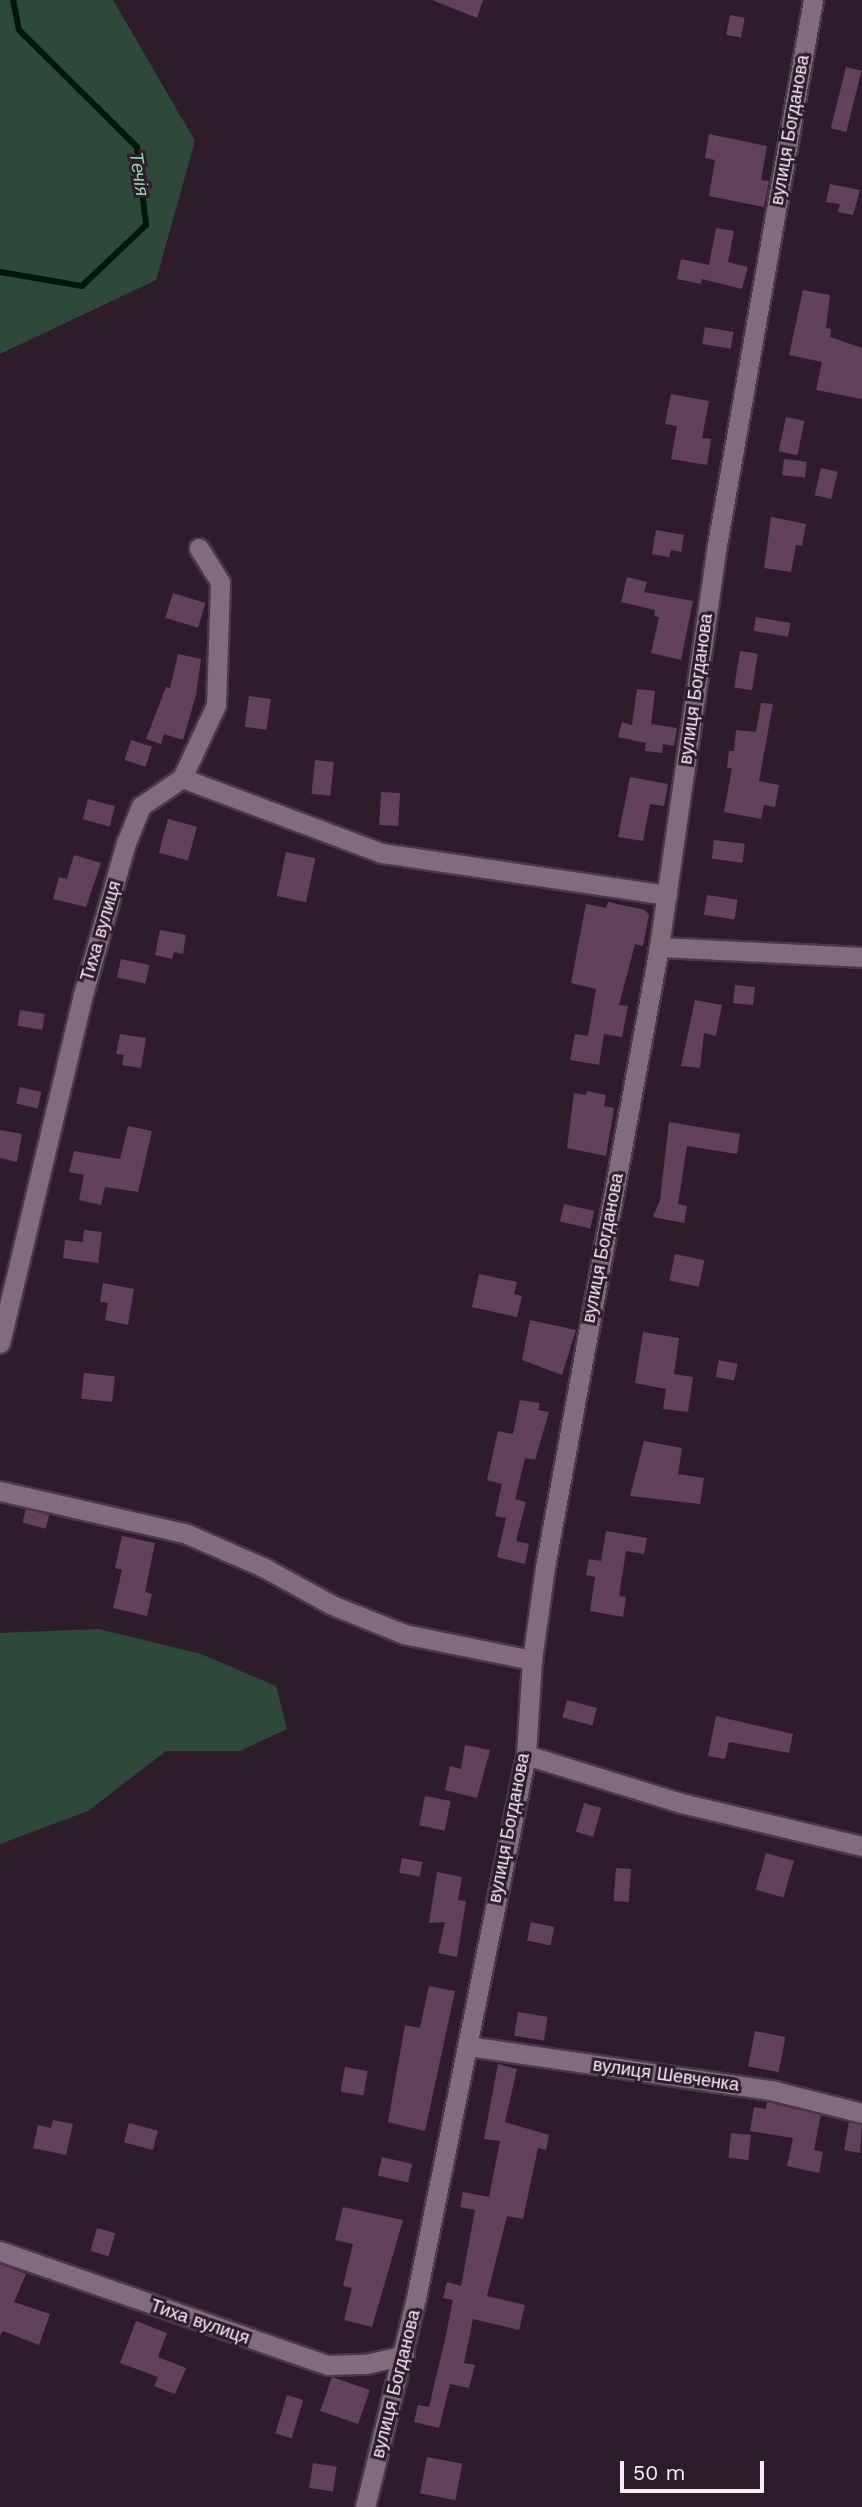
<!DOCTYPE html>
<html>
<head>
<meta charset="utf-8">
<style>
	body { margin:0 }
	#map { position:relative; width:862px; height:2507px; overflow:hidden; background:#2f1c2b; font-family:"Work Sans",sans-serif }
	div>[style] { position:absolute }
	[style*='--x'] { left:calc(var(--x)*1px); top:calc(var(--y)*1px); width:calc(var(--w)*1px); rotate:calc(var(--a)*1deg) }
	.green>* { inset:0; background:#2e4939 }
	.stream>* { height:6px; margin:-3px; padding:0 3px; transform-origin:3px; border-radius:3px; background:#001709 }
	.building>* { inset:0; background:#61425a; transform-origin:0 0 }
	.roads { filter:drop-shadow(2px 0 #493945) drop-shadow(-2px 0 #493945) drop-shadow(0 2px #493945) drop-shadow(0 -2px #493945) }
	.street>* { height:19px; margin:-9.5px; padding:0 9.5px; transform-origin:9.5px; border-radius:9.5px; background:#826b7c }
	span { translate:-50% -50%; white-space:nowrap; text-align:center; line-height:1.15; -webkit-text-stroke:6px #2f1c2b; paint-order:stroke }
	.street-label { font-size:18px; color:#f9ecf5 }
	.water-label { font-size:19px; color:#92d2ac; font-style:italic }
	.scale { position:absolute; left:620px; top:2461px; width:144px; height:32px; box-sizing:border-box; border:4px solid #f9ecf5; border-top:0; padding-left:9px; font-size:21px; line-height:24px; white-space:nowrap; color:#f9ecf5; -webkit-text-stroke:5px #2f1c2b; paint-order:stroke }
</style>
</head>
<body>
<div id="map">
	<div class="green">
		<i style="clip-path:polygon(0 0,113px 0,195px 141px,156px 280px,0 354px)"></i>
		<i style="clip-path:polygon(99px 1629px,201px 1654px,276px 1686px,287px 1729px,240px 1751px,166px 1751px,88px 1811px,0 1844px,0 1633px)"></i>
	</div>
	<div class="stream">
		<i style="--x:0;--y:272;--w:83;--a:9.7"></i>
		<i style="--x:82;--y:286;--w:88;--a:-43.6"></i>
		<i style="--x:146;--y:225;--w:79;--a:-96.6"></i>
		<i style="--x:137;--y:147;--w:166;--a:-135.2"></i>
		<i style="--x:19;--y:30;--w:31;--a:-101"></i>
	</div>
	<div class="building">
		<i style="clip-path:polygon(432px 0,483px 0,477px 18px)"></i>
		<i style="left:730px;top:15px;width:15px;height:20px;rotate:11deg"></i>
		<i style="left:846px;top:67px;width:16px;height:63px;rotate:14deg"></i>
		<i style="clip-path:polygon(709px 134px,767px 146px,761px 180px,769px 181px,764px 207px,709px 196px,715px 160px,705px 158px)"></i>
		<i style="clip-path:polygon(830px 184px,860px 190px,853px 215px,838px 212px,840px 204px,826px 202px)"></i>
		<i style="clip-path:polygon(716px 228px,734px 231px,728px 262px,748px 267px,742px 289px,702px 279px,701px 284px,677px 279px,681px 259px,709px 265px)"></i>
		<i style="clip-path:polygon(803px 290px,830px 295px,826px 328px,831px 329px,830px 337px,862px 348px,862px 399px,816px 390px,822px 362px,789px 355px)"></i>
		<i style="left:705px;top:327px;width:29px;height:17px;rotate:10deg"></i>
		<i style="clip-path:polygon(671px 394px,709px 401px,702px 438px,711px 439px,707px 465px,671px 459px,677px 426px,665px 424px)"></i>
		<i style="left:786px;top:417px;width:19px;height:35px;rotate:12deg"></i>
		<i style="left:784px;top:459px;width:23px;height:16px;rotate:7deg"></i>
		<i style="left:821px;top:468px;width:17px;height:28px;rotate:13deg"></i>
		<i style="clip-path:polygon(771px 517px,806px 524px,802px 546px,796px 545px,791px 572px,764px 568px)"></i>
		<i style="clip-path:polygon(656px 530px,684px 535px,681px 552px,671px 550px,669px 557px,652px 554px)"></i>
		<i style="clip-path:polygon(627px 577px,647px 582px,644px 592px,693px 601px,681px 660px,651px 653px,659px 617px,654px 616px,655px 610px,621px 602px)"></i>
		<i style="left:173px;top:593px;width:34px;height:26px;rotate:17deg"></i>
		<i style="left:756px;top:617px;width:35px;height:14px;rotate:10deg"></i>
		<i style="left:740px;top:651px;width:18px;height:37px;rotate:9deg"></i>
		<i style="clip-path:polygon(178px 654px,201px 659px,196px 695px,183px 740px,164px 734px,161px 744px,146px 739px,166px 687px,170px 688px)"></i>
		<i style="clip-path:polygon(637px 689px,655px 691px,651px 724px,677px 728px,674px 746px,663px 744px,662px 753px,645px 751px,646px 743px,618px 737px,622px 722px,632px 725px)"></i>
		<i style="left:249px;top:696px;width:22px;height:31px;rotate:8deg"></i>
		<i style="clip-path:polygon(761px 703px,773px 704px,759px 781px,779px 785px,775px 807px,764px 805px,761px 819px,724px 812px,732px 768px,727px 768px,729px 751px,734px 751px,736px 730px,756px 732px)"></i>
		<i style="left:131px;top:740px;width:22px;height:21px;rotate:18deg"></i>
		<i style="left:315px;top:760px;width:19px;height:34px;rotate:6deg"></i>
		<i style="clip-path:polygon(630px 777px,668px 784px,664px 806px,650px 804px,643px 841px,618px 837px)"></i>
		<i style="left:381px;top:792px;width:19px;height:33px;rotate:3deg"></i>
		<i style="left:88px;top:799px;width:28px;height:21px;rotate:15deg"></i>
		<i style="left:168px;top:819px;width:30px;height:35px;rotate:15deg"></i>
		<i style="left:714px;top:840px;width:31px;height:19px;rotate:7deg"></i>
		<i style="left:286px;top:852px;width:30px;height:45px;rotate:12deg"></i>
		<i style="clip-path:polygon(74px 855px,101px 863px,86px 907px,53px 899px,59px 877px,67px 879px)"></i>
		<i style="left:707px;top:895px;width:31px;height:20px;rotate:9deg"></i>
		<i style="clip-path:polygon(608px 902px,645px 910px,649px 915px,643px 946px,635px 944px,619px 1005px,628px 1006px,622px 1037px,604px 1034px,599px 1065px,570px 1060px,575px 1034px,588px 1036px,596px 989px,571px 983px,586px 904px,606px 908px)"></i>
		<i style="clip-path:polygon(160px 930px,186px 935px,183px 954px,174px 952px,172px 959px,155px 955px)"></i>
		<i style="left:121px;top:959px;width:29px;height:19px;rotate:12deg"></i>
		<i style="left:735px;top:985px;width:20px;height:18px;rotate:6deg"></i>
		<i style="clip-path:polygon(695px 1000px,722px 1005px,716px 1036px,704px 1033px,700px 1068px,681px 1066px)"></i>
		<i style="left:20px;top:1010px;width:25px;height:16px;rotate:9deg"></i>
		<i style="clip-path:polygon(120px 1034px,146px 1038px,141px 1068px,122px 1065px,124px 1055px,116px 1054px)"></i>
		<i style="left:20px;top:1087px;width:22px;height:17px;rotate:13deg"></i>
		<i style="clip-path:polygon(587px 1091px,606px 1095px,604px 1106px,614px 1108px,606px 1156px,567px 1148px,574px 1093px,586px 1095px)"></i>
		<i style="clip-path:polygon(669px 1122px,740px 1134px,737px 1154px,687px 1146px,678px 1204px,687px 1206px,684px 1223px,653px 1217px,660px 1200px)"></i>
		<i style="clip-path:polygon(128px 1126px,152px 1131px,138px 1192px,105px 1187px,101px 1205px,79px 1200px,84px 1175px,69px 1172px,74px 1151px,120px 1159px)"></i>
		<i style="clip-path:polygon(0 1130px,22px 1134px,17px 1162px,0 1158px)"></i>
		<i style="left:564px;top:1204px;width:31px;height:18px;rotate:13deg"></i>
		<i style="clip-path:polygon(84px 1230px,102px 1232px,98px 1263px,63px 1258px,65px 1240px,83px 1242px)"></i>
		<i style="left:675px;top:1254px;width:30px;height:27px;rotate:12deg"></i>
		<i style="clip-path:polygon(479px 1274px,517px 1282px,514px 1294px,522px 1296px,517px 1317px,472px 1307px)"></i>
		<i style="clip-path:polygon(103px 1283px,134px 1289px,128px 1325px,105px 1320px,108px 1303px,100px 1302px)"></i>
		<i style="clip-path:polygon(530px 1320px,576px 1330px,562px 1375px,522px 1360px)"></i>
		<i style="clip-path:polygon(643px 1332px,679px 1338px,674px 1374px,693px 1377px,688px 1412px,663px 1409px,666px 1389px,635px 1383px)"></i>
		<i style="left:719px;top:1360px;width:19px;height:17px;rotate:12deg"></i>
		<i style="left:84px;top:1373px;width:31px;height:26px;rotate:6deg"></i>
		<i style="clip-path:polygon(520px 1400px,540px 1403px,538px 1410px,549px 1412px,535px 1460px,525px 1458px,515px 1499px,526px 1502px,516px 1541px,529px 1544px,525px 1564px,497px 1557px,506px 1518px,495px 1516px,502px 1484px,487px 1480px,498px 1431px,513px 1434px)"></i>
		<i style="clip-path:polygon(644px 1441px,682px 1448px,678px 1474px,704px 1478px,700px 1504px,630px 1496px)"></i>
		<i style="left:26px;top:1509px;width:24px;height:14px;rotate:15deg"></i>
		<i style="clip-path:polygon(606px 1531px,647px 1538px,644px 1554px,626px 1551px,619px 1596px,626px 1597px,623px 1617px,590px 1611px,595px 1577px,586px 1575px,589px 1559px,601px 1561px)"></i>
		<i style="clip-path:polygon(122px 1536px,155px 1543px,145px 1592px,152px 1594px,147px 1616px,113px 1608px,122px 1570px,115px 1568px)"></i>
		<i style="left:567px;top:1700px;width:31px;height:18px;rotate:15deg"></i>
		<i style="clip-path:polygon(716px 1716px,793px 1734px,789px 1753px,729px 1742px,725px 1759px,708px 1756px)"></i>
		<i style="clip-path:polygon(465px 1745px,490px 1750px,477px 1798px,445px 1790px,450px 1766px,461px 1769px)"></i>
		<i style="left:425px;top:1796px;width:26px;height:30px;rotate:11deg"></i>
		<i style="left:584px;top:1803px;width:18px;height:30px;rotate:16deg"></i>
		<i style="left:766px;top:1853px;width:29px;height:38px;rotate:16deg"></i>
		<i style="left:402px;top:1858px;width:21px;height:15px;rotate:11deg"></i>
		<i style="left:616px;top:1868px;width:15px;height:33px;rotate:4deg"></i>
		<i style="clip-path:polygon(437px 1872px,462px 1877px,458px 1900px,466px 1901px,457px 1957px,438px 1953px,445px 1922px,429px 1923px)"></i>
		<i style="left:531px;top:1922px;width:24px;height:19px;rotate:12deg"></i>
		<i style="clip-path:polygon(429px 1986px,455px 1991px,425px 2131px,388px 2122px,405px 2025px,420px 2028px)"></i>
		<i style="left:518px;top:2012px;width:30px;height:24px;rotate:9deg"></i>
		<i style="left:755px;top:2031px;width:31px;height:36px;rotate:11deg"></i>
		<i style="clip-path:polygon(498px 2064px,517px 2069px,505px 2122px,549px 2135px,546px 2150px,538px 2148px,523px 2219px,507px 2216px,487px 2296px,525px 2305px,519px 2330px,473px 2319px,464px 2363px,475px 2365px,469px 2388px,450px 2384px,439px 2428px,414px 2422px,418px 2405px,429px 2407px,444px 2344px,453px 2300px,443px 2298px,447px 2282px,461px 2286px,475px 2210px,460px 2207px,463px 2192px,489px 2197px,500px 2141px,484px 2139px)"></i>
		<i style="left:345px;top:2067px;width:23px;height:25px;rotate:10deg"></i>
		<i style="clip-path:polygon(767px 2102px,821px 2115px,814px 2150px,823px 2152px,819px 2173px,787px 2166px,793px 2138px,750px 2131px,754px 2107px,766px 2109px)"></i>
		<i style="clip-path:polygon(53px 2120px,73px 2124px,66px 2155px,33px 2148px,38px 2125px,51px 2128px)"></i>
		<i style="clip-path:polygon(849px 2122px,862px 2125px,860px 2153px,844px 2150px)"></i>
		<i style="left:129px;top:2123px;width:30px;height:20px;rotate:15deg"></i>
		<i style="left:731px;top:2133px;width:20px;height:25px;rotate:6deg"></i>
		<i style="left:382px;top:2157px;width:31px;height:19px;rotate:13deg"></i>
		<i style="clip-path:polygon(343px 2207px,403px 2220px,372px 2327px,344px 2320px,352px 2288px,343px 2286px,353px 2244px,335px 2240px)"></i>
		<i style="left:97px;top:2228px;width:19px;height:24px;rotate:16deg"></i>
		<i style="clip-path:polygon(0 2264px,26px 2274px,14px 2302px,50px 2314px,39px 2345px,3px 2331px,0 2336px)"></i>
		<i style="clip-path:polygon(136px 2321px,167px 2333px,158px 2357px,186px 2368px,175px 2394px,154px 2386px,158px 2377px,120px 2363px)"></i>
		<i style="left:332px;top:2377px;width:40px;height:36px;rotate:19deg"></i>
		<i style="left:287px;top:2395px;width:17px;height:40px;rotate:17deg"></i>
		<i style="left:427px;top:2457px;width:36px;height:37px;rotate:11deg"></i>
		<i style="left:313px;top:2463px;width:24px;height:25px;rotate:9deg"></i>
	</div>
	<div class="roads">
		<div class="street">
			<i style="--x:182;--y:778;--w:214;--a:20.6"></i>
			<i style="--x:382;--y:853;--w:288;--a:8.4"></i>
			<i style="--x:659;--y:947;--w:203;--a:2.8"></i>
			<i style="--x:0;--y:1343;--w:355;--a:-76.6"></i>
			<i style="--x:82;--y:998;--w:161;--a:-74.2"></i>
			<i style="--x:126;--y:843;--w:40;--a:-68"></i>
			<i style="--x:141;--y:806;--w:50;--a:-34.3"></i>
			<i style="--x:182;--y:778;--w:81;--a:-65"></i>
			<i style="--x:216;--y:705;--w:123;--a:-88.1"></i>
			<i style="--x:220;--y:582;--w:40;--a:-122"></i>
			<i style="--x:0;--y:1491;--w:192;--a:12.9"></i>
			<i style="--x:187;--y:1534;--w:83;--a:23.5"></i>
			<i style="--x:263;--y:1567;--w:79;--a:28.8"></i>
			<i style="--x:332;--y:1605;--w:78;--a:21.9"></i>
			<i style="--x:404;--y:1634;--w:131;--a:11.5"></i>
			<i style="--x:526;--y:1755;--w:162;--a:17.2"></i>
			<i style="--x:681;--y:1803;--w:186;--a:13.4"></i>
			<i style="--x:468;--y:2046;--w:310;--a:8.3"></i>
			<i style="--x:775;--y:2091;--w:90;--a:14.2"></i>
			<i style="--x:0;--y:2251;--w:347;--a:19.2"></i>
			<i style="--x:328;--y:2365;--w:38;--a:-2"></i>
			<i style="--x:366;--y:2364;--w:39;--a:-13"></i>
			<i style="--x:365;--y:2507;--w:215;--a:-76.3"></i>
			<i style="--x:416;--y:2298;--w:554;--a:-78.55"></i>
			<i style="--x:526;--y:1755;--w:95;--a:-86.4"></i>
			<i style="--x:532;--y:1660;--w:94;--a:-82"></i>
			<i style="--x:545;--y:1567;--w:630;--a:-79.58"></i>
			<i style="--x:659;--y:947;--w:406;--a:-81.8"></i>
			<i style="--x:717;--y:545;--w:553;--a:-80.01"></i>
		</div>
	</div>
	<div class="street-label">
		<span style="left:790px;top:130px;rotate:-80deg">вулиця Богданова</span>
		<span style="left:696px;top:689px;rotate:-82deg">вулиця Богданова</span>
		<span style="left:101px;top:931px;rotate:-74deg">Тиха вулиця</span>
		<span style="left:603px;top:1248px;rotate:-79deg">вулиця Богданова</span>
		<span style="left:509px;top:1828px;rotate:-79deg">вулиця Богданова</span>
		<span style="left:666px;top:2075px;rotate:8deg">вулиця Шевченка</span>
		<span style="left:200px;top:2322px;rotate:19deg">Тиха вулиця</span>
		<span style="left:396px;top:2384px;rotate:-76deg">вулиця Богданова</span>
	</div>
	<div class="water-label">
		<span style="left:139px;top:174px;rotate:81deg">Течія</span>
	</div>
	<div class="scale">50 m</div>
</div>
</body>
</html>
